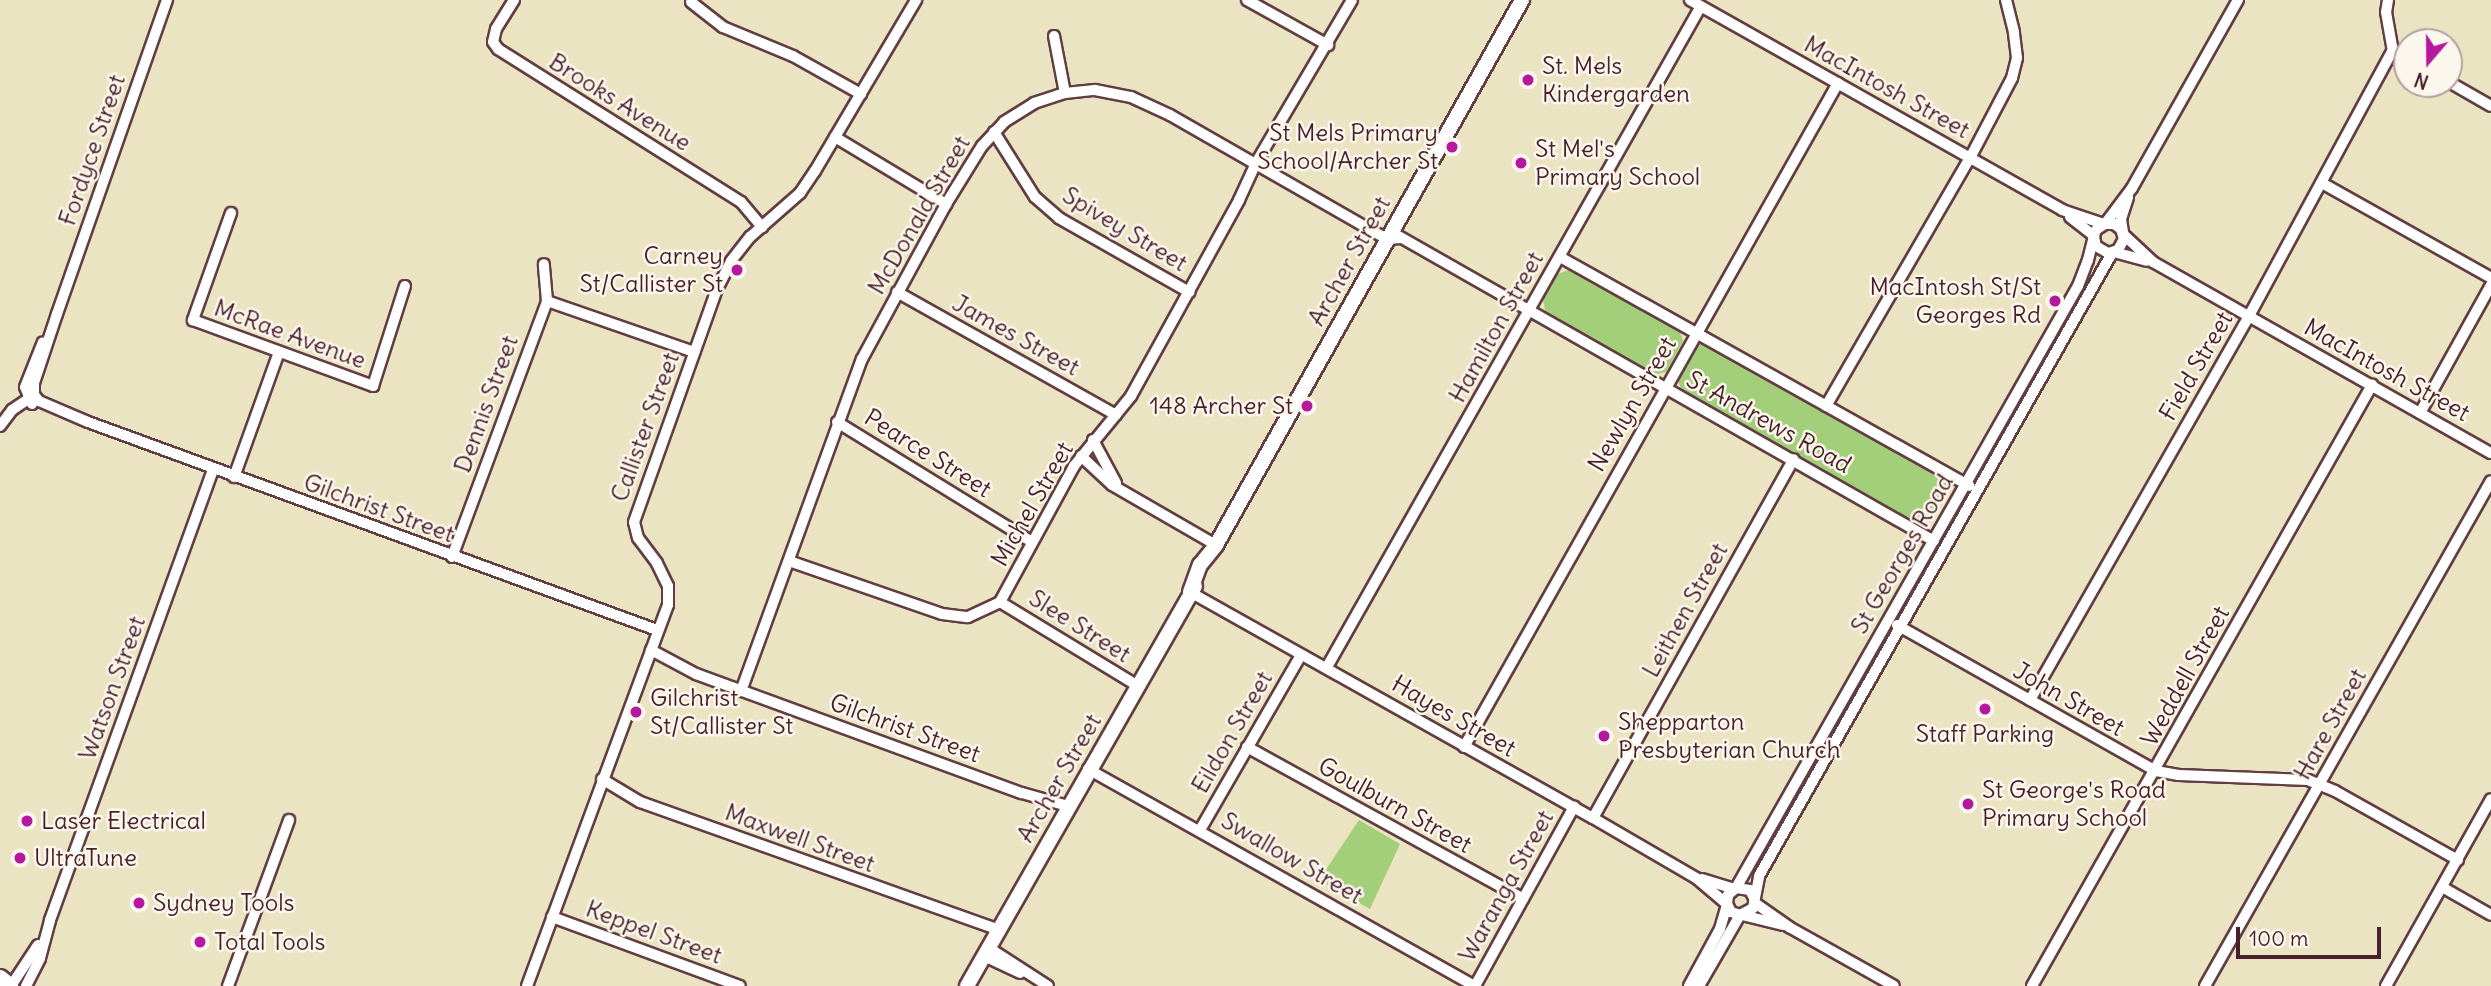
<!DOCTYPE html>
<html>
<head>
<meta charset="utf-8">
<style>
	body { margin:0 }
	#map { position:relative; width:2491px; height:986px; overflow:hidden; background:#ebe4c3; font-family:Delius,sans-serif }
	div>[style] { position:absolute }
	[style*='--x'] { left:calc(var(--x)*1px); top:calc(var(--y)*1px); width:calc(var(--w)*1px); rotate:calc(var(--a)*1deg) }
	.green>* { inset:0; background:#a3ce7a }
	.roads { filter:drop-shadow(2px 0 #623d42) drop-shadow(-2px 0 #623d42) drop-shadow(0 2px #623d42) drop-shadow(0 -2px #623d42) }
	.minor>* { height:10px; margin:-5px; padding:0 5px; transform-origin:5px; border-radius:5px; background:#fff }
	.major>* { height:14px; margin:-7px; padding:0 7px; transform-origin:7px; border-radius:7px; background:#fff }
	.highway>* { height:16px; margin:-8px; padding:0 8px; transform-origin:8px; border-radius:8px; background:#fff }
	.dots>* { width:19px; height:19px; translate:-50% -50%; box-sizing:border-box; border:4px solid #fbf7ec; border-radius:50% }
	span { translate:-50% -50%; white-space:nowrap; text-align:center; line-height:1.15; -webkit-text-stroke:5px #fbf7ec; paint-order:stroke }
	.poi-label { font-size:24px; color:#4a1f2b }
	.left { translate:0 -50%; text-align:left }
	.right { translate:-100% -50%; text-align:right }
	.street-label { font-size:24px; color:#4a1f2b }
	.north { position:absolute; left:2393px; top:28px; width:70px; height:70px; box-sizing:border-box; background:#fbf7ec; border:2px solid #b4a19f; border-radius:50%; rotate:200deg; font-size:19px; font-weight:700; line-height:28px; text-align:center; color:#4a1f2b }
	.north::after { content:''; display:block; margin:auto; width:24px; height:32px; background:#b5179e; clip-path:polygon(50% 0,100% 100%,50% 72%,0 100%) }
	.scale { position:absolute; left:2236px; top:927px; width:145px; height:32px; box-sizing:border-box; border:4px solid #4a1f2b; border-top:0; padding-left:9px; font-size:21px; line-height:24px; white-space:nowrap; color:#4a1f2b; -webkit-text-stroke:5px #fbf7ec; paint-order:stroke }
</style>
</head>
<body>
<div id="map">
	<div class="green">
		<i style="clip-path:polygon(1572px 269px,1680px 332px,1683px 341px,1666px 372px,1653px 375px,1546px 314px,1543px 300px,1557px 274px)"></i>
		<i style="clip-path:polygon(1702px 342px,1946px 478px,1949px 482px,1924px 527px,1682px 391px,1677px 378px,1694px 346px)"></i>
		<i style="clip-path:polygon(1359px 820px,1400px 844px,1370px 909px,1319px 880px)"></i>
	</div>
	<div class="roads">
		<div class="minor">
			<i style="--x:514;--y:0;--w:34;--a:122"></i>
			<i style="--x:496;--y:29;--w:13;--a:103"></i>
			<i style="--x:493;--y:42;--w:9;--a:54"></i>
			<i style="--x:498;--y:49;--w:287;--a:32.2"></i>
			<i style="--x:741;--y:202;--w:33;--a:50"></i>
			<i style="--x:1247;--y:0;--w:93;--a:29.1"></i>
			<i style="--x:1690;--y:0;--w:427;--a:29.4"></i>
			<i style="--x:2062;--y:210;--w:44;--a:18.4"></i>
			<i style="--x:2388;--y:0;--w:12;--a:99"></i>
			<i style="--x:2386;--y:12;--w:39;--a:80"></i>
			<i style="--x:2393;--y:50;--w:16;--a:30"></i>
			<i style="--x:691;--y:2;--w:41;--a:38"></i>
			<i style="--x:723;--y:27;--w:76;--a:22.5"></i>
			<i style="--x:793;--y:56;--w:78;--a:29.2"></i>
			<i style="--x:1054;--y:36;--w:58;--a:79.1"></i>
			<i style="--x:2449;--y:82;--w:48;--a:29.7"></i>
			<i style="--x:994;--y:132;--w:77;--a:57.8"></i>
			<i style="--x:1035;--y:197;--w:32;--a:41"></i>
			<i style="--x:1059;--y:218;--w:150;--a:29.6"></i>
			<i style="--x:835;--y:137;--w:130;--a:31.1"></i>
			<i style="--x:2322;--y:183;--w:194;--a:29.3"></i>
			<i style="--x:231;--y:213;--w:114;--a:109.6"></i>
			<i style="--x:193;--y:320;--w:192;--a:20.1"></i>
			<i style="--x:373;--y:386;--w:105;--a:-72.3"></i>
			<i style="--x:2070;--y:217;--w:31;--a:38"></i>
			<i style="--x:2105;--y:224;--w:45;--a:-53.1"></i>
			<i style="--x:2132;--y:188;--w:216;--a:-60.6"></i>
			<i style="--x:2123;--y:232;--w:13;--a:-99"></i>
			<i style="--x:2121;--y:219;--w:23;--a:-72"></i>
			<i style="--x:1395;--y:234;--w:620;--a:29.66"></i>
			<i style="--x:2124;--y:235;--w:40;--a:43"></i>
			<i style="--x:2153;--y:262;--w:388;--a:29.5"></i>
			<i style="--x:2114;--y:252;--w:34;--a:15"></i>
			<i style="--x:1560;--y:257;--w:469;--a:29.2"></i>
			<i style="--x:897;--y:292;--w:251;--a:29.3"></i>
			<i style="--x:547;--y:301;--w:156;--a:19.1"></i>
			<i style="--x:34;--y:395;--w:8;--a:50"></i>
			<i style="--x:39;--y:401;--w:53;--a:23.2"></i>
			<i style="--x:88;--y:422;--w:606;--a:20.08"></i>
			<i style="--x:32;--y:404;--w:18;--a:-112"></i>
			<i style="--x:25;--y:387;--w:48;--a:-68.2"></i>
			<i style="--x:1826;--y:406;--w:287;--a:-59.9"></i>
			<i style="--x:1970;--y:158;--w:90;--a:-62.3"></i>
			<i style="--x:2012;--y:78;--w:21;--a:-76"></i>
			<i style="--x:2017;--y:58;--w:26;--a:-97"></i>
			<i style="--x:2014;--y:32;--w:33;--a:-104"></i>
			<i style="--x:2420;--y:413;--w:146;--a:-61"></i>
			<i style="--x:837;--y:422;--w:229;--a:31.6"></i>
			<i style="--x:0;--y:426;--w:20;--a:-53"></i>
			<i style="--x:12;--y:410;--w:27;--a:-34"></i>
			<i style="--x:34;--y:395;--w:12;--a:-90"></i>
			<i style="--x:34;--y:383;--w:73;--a:-71.6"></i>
			<i style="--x:57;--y:314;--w:333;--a:-70.7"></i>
			<i style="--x:1093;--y:440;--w:49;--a:61.9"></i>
			<i style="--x:1081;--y:456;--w:42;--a:43.1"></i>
			<i style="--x:1112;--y:485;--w:120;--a:30"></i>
			<i style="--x:234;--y:477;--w:133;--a:-70.2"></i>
			<i style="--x:452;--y:557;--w:273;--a:-69.6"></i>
			<i style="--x:547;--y:301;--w:37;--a:-95"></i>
			<i style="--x:789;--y:561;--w:162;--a:19.1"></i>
			<i style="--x:942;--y:614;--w:26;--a:7"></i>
			<i style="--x:968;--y:617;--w:35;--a:-25"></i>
			<i style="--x:1000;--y:602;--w:155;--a:-61.4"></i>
			<i style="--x:1074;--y:466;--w:90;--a:-50.8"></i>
			<i style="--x:1131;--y:396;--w:224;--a:-61.1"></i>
			<i style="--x:1239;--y:200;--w:41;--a:-65.3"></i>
			<i style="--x:1256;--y:163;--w:189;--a:-59.5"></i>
			<i style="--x:1190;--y:592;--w:462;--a:29.3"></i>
			<i style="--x:1593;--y:818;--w:119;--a:30.2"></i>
			<i style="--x:1696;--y:878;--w:39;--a:40"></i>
			<i style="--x:1000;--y:602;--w:162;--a:31.3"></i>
			<i style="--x:1897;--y:625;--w:297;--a:29.4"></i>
			<i style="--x:2156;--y:771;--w:23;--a:10"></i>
			<i style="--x:2179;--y:775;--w:129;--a:2.2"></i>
			<i style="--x:2308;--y:780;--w:29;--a:22"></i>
			<i style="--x:2335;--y:791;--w:141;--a:29.3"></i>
			<i style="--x:651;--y:650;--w:51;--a:28.1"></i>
			<i style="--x:696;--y:674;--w:347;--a:20.1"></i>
			<i style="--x:1022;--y:793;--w:48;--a:15.8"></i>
			<i style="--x:1327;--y:667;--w:759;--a:-60.5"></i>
			<i style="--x:741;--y:691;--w:353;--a:-70"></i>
			<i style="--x:862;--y:359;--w:176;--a:-61.5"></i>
			<i style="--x:946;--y:204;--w:68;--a:-58.2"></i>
			<i style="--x:982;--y:146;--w:33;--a:-47"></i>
			<i style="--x:1004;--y:122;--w:36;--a:-32"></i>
			<i style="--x:1034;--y:103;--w:33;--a:-18"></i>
			<i style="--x:1065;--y:93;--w:30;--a:-6"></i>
			<i style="--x:1095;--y:90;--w:37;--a:11"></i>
			<i style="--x:1131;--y:97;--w:43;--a:24.8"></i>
			<i style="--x:1170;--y:115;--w:237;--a:29.8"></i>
			<i style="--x:1376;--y:233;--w:13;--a:27"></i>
			<i style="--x:1388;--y:239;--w:13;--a:-4"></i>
			<i style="--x:2030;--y:700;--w:442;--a:-60.3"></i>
			<i style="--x:2249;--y:316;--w:302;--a:-61.6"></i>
			<i style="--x:1247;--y:747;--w:315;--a:28.8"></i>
			<i style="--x:1464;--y:747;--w:762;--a:-60.61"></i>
			<i style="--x:1088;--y:769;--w:443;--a:29.3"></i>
			<i style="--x:602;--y:779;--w:44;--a:31.2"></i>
			<i style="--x:640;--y:802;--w:381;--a:19.6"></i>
			<i style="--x:1593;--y:818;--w:411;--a:-60.8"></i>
			<i style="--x:1200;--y:830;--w:202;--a:-60"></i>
			<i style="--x:1702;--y:879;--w:34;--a:17"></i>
			<i style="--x:2442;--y:887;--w:56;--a:29.7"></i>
			<i style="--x:1736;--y:888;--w:692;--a:-60.4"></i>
			<i style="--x:2078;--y:286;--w:28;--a:-69"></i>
			<i style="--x:2088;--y:260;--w:29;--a:-76"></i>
			<i style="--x:2095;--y:232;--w:4;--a:-56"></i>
			<i style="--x:2097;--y:229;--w:9;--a:-32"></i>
			<i style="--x:2105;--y:224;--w:9;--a:0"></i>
			<i style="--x:2114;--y:224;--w:9;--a:36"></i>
			<i style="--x:2121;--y:229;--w:10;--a:73"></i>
			<i style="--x:2124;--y:239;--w:13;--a:119"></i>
			<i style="--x:2118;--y:250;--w:10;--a:163"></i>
			<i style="--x:2108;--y:253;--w:14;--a:-150"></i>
			<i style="--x:2096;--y:246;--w:9;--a:-103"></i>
			<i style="--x:1754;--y:898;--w:9;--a:-117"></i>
			<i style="--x:1750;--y:890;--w:14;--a:-172"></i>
			<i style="--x:1736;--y:888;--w:11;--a:139"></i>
			<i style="--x:1728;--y:895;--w:9;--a:96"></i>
			<i style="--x:1727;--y:904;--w:9;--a:63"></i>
			<i style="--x:1731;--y:912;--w:9;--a:18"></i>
			<i style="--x:1740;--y:915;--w:15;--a:-28"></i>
			<i style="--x:1753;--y:908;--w:33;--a:-79"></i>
			<i style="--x:1759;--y:876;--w:716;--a:-60.46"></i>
			<i style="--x:1755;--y:903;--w:42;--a:35.2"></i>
			<i style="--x:1789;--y:927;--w:120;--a:29.3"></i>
			<i style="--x:1742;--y:915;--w:42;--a:13.7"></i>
			<i style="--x:552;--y:917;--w:200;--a:20.2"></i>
			<i style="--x:989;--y:948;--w:70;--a:32.8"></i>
			<i style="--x:984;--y:956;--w:40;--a:25"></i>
			<i style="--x:11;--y:986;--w:49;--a:-56.6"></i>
			<i style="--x:26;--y:986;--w:31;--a:-63"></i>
			<i style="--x:40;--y:958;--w:39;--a:-75"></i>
			<i style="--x:50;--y:920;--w:480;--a:-70.1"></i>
			<i style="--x:228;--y:986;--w:177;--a:-69.8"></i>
			<i style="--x:527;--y:986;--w:406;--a:-69.7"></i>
			<i style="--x:668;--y:605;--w:19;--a:-90"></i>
			<i style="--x:668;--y:586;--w:25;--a:-116"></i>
			<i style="--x:657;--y:563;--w:31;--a:-127"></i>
			<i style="--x:638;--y:538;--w:16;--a:-104"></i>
			<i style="--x:634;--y:522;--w:247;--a:-70.4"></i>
			<i style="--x:717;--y:289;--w:31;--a:-63"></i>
			<i style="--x:731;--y:261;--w:31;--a:-52"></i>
			<i style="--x:750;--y:237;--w:67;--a:-41.3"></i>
			<i style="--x:800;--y:193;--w:27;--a:-56"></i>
			<i style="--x:815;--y:171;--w:199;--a:-59.4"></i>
			<i style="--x:1475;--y:986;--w:205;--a:-61.1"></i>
			<i style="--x:1689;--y:986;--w:65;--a:-61.5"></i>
			<i style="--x:1720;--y:929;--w:26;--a:-74"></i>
			<i style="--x:1699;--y:986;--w:82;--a:-60"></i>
			<i style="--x:2032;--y:986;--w:691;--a:-60.5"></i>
			<i style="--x:2205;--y:986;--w:580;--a:-60.48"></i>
			<i style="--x:2386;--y:986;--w:214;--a:-60.7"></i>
		</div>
		<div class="major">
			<i style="--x:1190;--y:592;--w:29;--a:-70"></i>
			<i style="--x:1200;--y:565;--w:26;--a:-51"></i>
			<i style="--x:1216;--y:545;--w:625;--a:-60.69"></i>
			<i style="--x:967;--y:986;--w:460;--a:-60.3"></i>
		</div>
		<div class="highway">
			<i style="--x:0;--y:978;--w:13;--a:39"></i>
		</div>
	</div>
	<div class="dots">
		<i style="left:1528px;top:80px;background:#b5179e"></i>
		<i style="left:1452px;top:147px;background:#b5179e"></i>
		<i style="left:1521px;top:163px;background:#b5179e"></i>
		<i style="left:737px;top:270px;background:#b5179e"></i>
		<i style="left:2055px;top:301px;background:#b5179e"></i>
		<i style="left:1307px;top:406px;background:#b5179e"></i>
		<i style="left:1985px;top:709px;background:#b5179e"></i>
		<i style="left:636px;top:712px;background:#b5179e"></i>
		<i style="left:1604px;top:736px;background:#b5179e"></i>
		<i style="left:1968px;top:804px;background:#b5179e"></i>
		<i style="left:27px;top:821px;background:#b5179e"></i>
		<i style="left:20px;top:858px;background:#b5179e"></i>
		<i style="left:139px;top:903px;background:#b5179e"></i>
		<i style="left:200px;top:942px;background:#b5179e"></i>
	</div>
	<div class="poi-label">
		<span class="left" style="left:1542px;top:80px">St. Mels<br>Kindergarden</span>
		<span class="right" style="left:1438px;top:147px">St Mels Primary<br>School/Archer St</span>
		<span class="left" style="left:1535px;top:163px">St Mel's<br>Primary School</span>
		<span class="right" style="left:723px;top:270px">Carney<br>St/Callister St</span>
		<span class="right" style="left:2041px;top:301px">MacIntosh St/St<br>Georges Rd</span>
		<span class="right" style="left:1293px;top:406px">148 Archer St</span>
		<span class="left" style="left:650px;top:712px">Gilchrist<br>St/Callister St</span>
		<span class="left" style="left:1618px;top:736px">Shepparton<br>Presbyterian Church</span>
		<span style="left:1985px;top:734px">Staff Parking</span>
		<span class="left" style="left:1982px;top:804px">St George's Road<br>Primary School</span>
		<span class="left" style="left:41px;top:821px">Laser Electrical</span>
		<span class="left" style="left:34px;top:858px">UltraTune</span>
		<span class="left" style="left:153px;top:903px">Sydney Tools</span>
		<span class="left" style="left:214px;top:942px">Total Tools</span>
	</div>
	<div class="street-label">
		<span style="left:1887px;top:87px;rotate:29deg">MacIntosh Street</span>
		<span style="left:620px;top:102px;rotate:32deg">Brooks Avenue</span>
		<span style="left:92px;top:150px;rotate:-71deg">Fordyce Street</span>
		<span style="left:919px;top:215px;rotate:-60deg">McDonald Street</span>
		<span style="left:1125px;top:229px;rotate:31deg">Spivey Street</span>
		<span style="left:1349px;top:261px;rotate:-61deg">Archer Street</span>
		<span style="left:1496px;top:327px;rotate:-61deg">Hamilton Street</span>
		<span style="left:290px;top:334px;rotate:20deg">McRae Avenue</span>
		<span style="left:1016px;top:335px;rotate:29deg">James Street</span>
		<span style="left:2196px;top:366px;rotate:-60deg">Field Street</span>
		<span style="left:2387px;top:370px;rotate:29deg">MacIntosh Street</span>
		<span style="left:486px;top:404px;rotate:-70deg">Dennis Street</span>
		<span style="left:1632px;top:404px;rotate:-60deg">Newlyn Street</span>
		<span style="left:1769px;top:422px;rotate:29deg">St Andrews Road</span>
		<span style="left:645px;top:427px;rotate:-70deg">Callister Street</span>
		<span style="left:928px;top:453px;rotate:32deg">Pearce Street</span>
		<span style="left:1032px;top:504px;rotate:-60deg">Michel Street</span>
		<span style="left:379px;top:508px;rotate:20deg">Gilchrist Street</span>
		<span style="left:1902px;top:554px;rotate:-60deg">St Georges Road</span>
		<span style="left:1685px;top:610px;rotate:-61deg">Leithen Street</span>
		<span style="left:1080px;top:626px;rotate:32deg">Slee Street</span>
		<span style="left:2185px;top:676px;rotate:-61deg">Weddell Street</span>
		<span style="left:112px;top:688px;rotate:-70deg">Watson Street</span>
		<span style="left:2069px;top:699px;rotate:30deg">John Street</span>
		<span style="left:1454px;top:716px;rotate:30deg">Hayes Street</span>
		<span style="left:2330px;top:724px;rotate:-61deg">Hare Street</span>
		<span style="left:905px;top:728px;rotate:20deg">Gilchrist Street</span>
		<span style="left:1232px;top:732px;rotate:-60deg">Eildon Street</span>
		<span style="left:1059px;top:778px;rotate:-60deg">Archer Street</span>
		<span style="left:1395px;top:805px;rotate:29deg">Goulburn Street</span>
		<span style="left:800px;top:838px;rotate:20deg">Maxwell Street</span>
		<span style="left:1292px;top:858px;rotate:30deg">Swallow Street</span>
		<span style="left:1506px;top:886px;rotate:-61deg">Waranga Street</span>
		<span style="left:654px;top:932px;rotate:20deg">Keppel Street</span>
	</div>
	<div class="north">N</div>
	<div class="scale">100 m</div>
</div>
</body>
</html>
